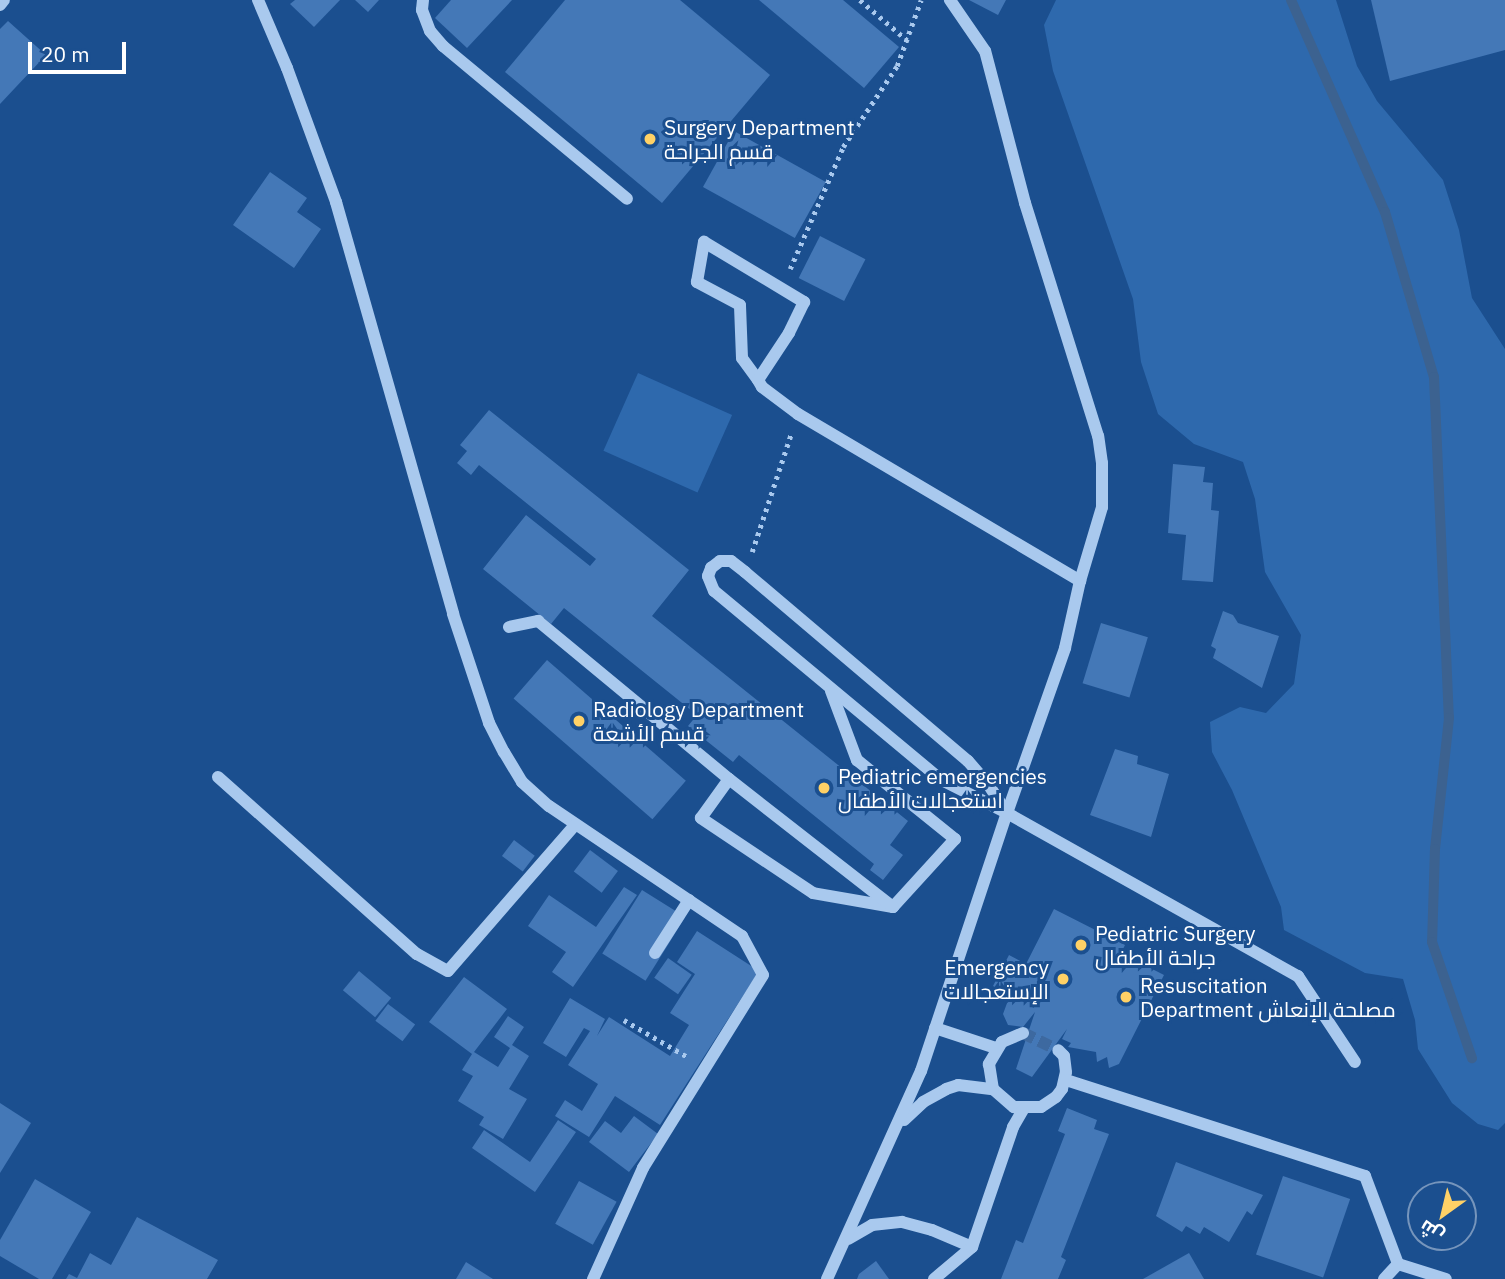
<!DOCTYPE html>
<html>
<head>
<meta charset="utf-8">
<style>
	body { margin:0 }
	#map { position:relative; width:1505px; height:1279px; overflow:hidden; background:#1b4f8f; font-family:"IBM Plex Sans",Cairo,sans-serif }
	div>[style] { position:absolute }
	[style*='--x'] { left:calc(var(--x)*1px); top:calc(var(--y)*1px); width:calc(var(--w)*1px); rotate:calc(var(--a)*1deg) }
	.green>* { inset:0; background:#2e69ad; transform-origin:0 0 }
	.stream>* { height:10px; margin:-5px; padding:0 5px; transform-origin:5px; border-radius:5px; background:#3c6290 }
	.building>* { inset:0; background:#4478b7; transform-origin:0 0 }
	.minor-tunnel>* { height:12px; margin-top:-6px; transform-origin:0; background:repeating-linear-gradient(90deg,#3d69a0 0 12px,transparent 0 18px) }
	.path>* { height:4.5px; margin-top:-2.25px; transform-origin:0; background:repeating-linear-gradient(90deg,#a9c9ee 0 3.5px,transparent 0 8.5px) }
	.minor>* { height:12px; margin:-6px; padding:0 6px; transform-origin:6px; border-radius:6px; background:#a9c9ee }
	.dots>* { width:19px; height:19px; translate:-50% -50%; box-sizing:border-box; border:4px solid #1b4f8f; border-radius:50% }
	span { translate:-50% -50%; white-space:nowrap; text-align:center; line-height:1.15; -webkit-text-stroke:6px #1b4f8f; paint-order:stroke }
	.poi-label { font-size:21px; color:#fff }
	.left { translate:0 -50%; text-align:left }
	.right { translate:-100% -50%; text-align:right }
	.north { position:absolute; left:1407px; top:1181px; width:70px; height:70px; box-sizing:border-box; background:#1b4f8f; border:2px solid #7695bc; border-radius:50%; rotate:214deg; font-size:19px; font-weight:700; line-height:28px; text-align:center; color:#fff }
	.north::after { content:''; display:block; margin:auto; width:24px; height:32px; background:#ffd166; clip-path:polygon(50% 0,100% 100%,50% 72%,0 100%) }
	.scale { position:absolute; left:28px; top:42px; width:98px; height:32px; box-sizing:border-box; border:4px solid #fff; border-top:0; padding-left:9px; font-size:21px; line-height:24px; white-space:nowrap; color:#fff; -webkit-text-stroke:5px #1b4f8f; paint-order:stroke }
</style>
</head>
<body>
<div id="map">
	<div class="green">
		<i style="clip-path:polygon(1056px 0,1336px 0,1357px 66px,1377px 101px,1443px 180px,1459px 230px,1472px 298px,1505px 349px,1505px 1123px,1498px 1130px,1478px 1124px,1452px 1103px,1418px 1049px,1415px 1020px,1403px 979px,1365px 973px,1284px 930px,1281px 907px,1232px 790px,1212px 752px,1210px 722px,1240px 707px,1266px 713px,1294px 684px,1301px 635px,1265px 572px,1255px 499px,1243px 462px,1194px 444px,1158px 414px,1141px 362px,1133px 299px,1053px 71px,1044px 25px)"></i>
		<i style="left:638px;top:373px;width:103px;height:85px;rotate:24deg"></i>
	</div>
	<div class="stream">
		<i style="--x:1291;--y:0;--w:232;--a:66.1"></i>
		<i style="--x:1385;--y:212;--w:172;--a:73.5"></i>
		<i style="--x:1434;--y:377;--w:341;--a:87.5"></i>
		<i style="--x:1449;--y:718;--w:132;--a:96.1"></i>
		<i style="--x:1435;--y:849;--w:93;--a:91.8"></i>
		<i style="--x:1432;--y:942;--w:123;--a:71"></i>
	</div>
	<div class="building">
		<i style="clip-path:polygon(295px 0,340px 0,314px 27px,290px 4px)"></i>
		<i style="clip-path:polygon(355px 0,379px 0,368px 12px)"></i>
		<i style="clip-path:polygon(451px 0,512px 0,467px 48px,435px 18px)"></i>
		<i style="clip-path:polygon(565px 0,680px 0,770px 75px,662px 203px,505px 72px)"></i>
		<i style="clip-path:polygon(759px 0,843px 0,899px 47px,864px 88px)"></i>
		<i style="clip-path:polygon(969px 0,1006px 0,998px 15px)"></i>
		<i style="clip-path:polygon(1371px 0,1505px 0,1505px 50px,1390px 81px)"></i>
		<i style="clip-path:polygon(8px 21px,46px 55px,0 104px,0 29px)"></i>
		<i style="left:734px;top:131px;width:105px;height:64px;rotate:29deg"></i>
		<i style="clip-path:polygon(270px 172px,307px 198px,297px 212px,321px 229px,294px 268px,233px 225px)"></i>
		<i style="left:820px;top:236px;width:51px;height:47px;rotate:27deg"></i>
		<i style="clip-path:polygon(489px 410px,689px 570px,652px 616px,908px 821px,890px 845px,903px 855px,883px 880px,870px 870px,874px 864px,739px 755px,733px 762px,688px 726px,697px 715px,564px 608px,551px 624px,483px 569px,526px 515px,590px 566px,596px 559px,479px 465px,471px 475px,457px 463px,467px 451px,460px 445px)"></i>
		<i style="clip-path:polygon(1173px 464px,1205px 467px,1203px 482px,1213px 483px,1211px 510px,1219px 511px,1213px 582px,1182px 580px,1186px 535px,1168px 533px)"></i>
		<i style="clip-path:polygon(1223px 611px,1233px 615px,1238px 623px,1279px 636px,1262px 688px,1213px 658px,1216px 649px,1211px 646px)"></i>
		<i style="left:1101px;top:623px;width:49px;height:63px;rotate:17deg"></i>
		<i style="left:547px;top:660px;width:184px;height:51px;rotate:41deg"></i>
		<i style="clip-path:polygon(1115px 749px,1138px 756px,1137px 764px,1169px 774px,1151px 837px,1090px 815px)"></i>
		<i style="left:514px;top:840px;width:26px;height:20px;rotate:37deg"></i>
		<i style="left:590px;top:850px;width:35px;height:27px;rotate:37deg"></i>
		<i style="clip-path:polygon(624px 887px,637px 895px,573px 987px,552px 972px,566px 952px,528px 926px,549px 895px,596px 927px)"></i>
		<i style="left:642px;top:890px;width:51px;height:75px;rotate:32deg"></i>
		<i style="clip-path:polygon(1054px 909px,1125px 945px,1121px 953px,1164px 975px,1119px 1064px,1109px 1068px,1107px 1057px,1097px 1062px,1096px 1052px,1068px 1047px,1071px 1043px,1062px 1039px,1067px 1029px,1032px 1077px,1016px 1069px,1035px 1012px,1023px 1027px,1008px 1025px,1003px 1014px,1010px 995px,993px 986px,1009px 955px,1026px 964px)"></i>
		<i style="clip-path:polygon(697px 931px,759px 971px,660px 1125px,615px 1096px,589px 1137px,555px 1116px,565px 1100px,582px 1111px,598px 1084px,568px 1065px,590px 1031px,584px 1028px,566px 1057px,543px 1043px,570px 998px,605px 1019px,597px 1036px,609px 1017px,670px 1056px,689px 1025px,670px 1013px,695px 974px,677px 962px)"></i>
		<i style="left:668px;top:958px;width:29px;height:24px;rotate:35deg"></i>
		<i style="left:359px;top:971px;width:42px;height:25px;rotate:40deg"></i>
		<i style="clip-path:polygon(464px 977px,507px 1009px,474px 1052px,498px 1067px,510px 1048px,494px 1037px,508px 1016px,524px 1027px,512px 1045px,529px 1056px,509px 1089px,527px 1099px,503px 1139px,479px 1125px,484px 1117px,458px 1101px,473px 1076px,462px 1070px,472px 1054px,429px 1022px)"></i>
		<i style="left:388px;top:1004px;width:34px;height:21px;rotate:37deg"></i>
		<i style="clip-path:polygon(0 1103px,31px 1123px,0 1173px)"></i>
		<i style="clip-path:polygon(1067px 1108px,1097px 1120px,1094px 1129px,1109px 1134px,1061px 1257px,1066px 1260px,1058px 1279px,1001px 1279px,1016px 1240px,1023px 1243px,1065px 1134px,1058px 1131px)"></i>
		<i style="clip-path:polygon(634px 1116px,658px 1134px,629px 1172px,589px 1142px,605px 1121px,621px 1133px)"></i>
		<i style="clip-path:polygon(558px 1120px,576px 1132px,535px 1192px,472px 1148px,484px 1130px,530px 1162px)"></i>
		<i style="clip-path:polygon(1176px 1162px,1263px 1195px,1252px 1215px,1247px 1211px,1229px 1242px,1204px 1227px,1200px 1234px,1186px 1226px,1182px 1232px,1156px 1216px)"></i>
		<i style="left:1283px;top:1176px;width:71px;height:83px;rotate:19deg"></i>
		<i style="clip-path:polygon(35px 1179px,91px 1212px,52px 1279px,39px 1279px,0 1256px,0 1240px)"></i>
		<i style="left:579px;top:1181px;width:43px;height:49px;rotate:29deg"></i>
		<i style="clip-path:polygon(137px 1217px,218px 1260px,207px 1279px,66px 1279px,69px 1274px,77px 1278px,90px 1253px,111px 1265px)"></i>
		<i style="clip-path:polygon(1189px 1253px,1204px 1279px,1143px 1279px)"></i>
		<i style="clip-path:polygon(876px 1261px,889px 1279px,857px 1279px,859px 1274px)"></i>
		<i style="clip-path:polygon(466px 1262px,493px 1279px,456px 1279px)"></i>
	</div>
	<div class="minor-tunnel">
		<i style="--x:1023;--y:1033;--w:39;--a:26"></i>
	</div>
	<div class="path">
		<i style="--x:860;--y:0;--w:62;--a:40.4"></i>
		<i style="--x:790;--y:269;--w:133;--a:-66.5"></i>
		<i style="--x:843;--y:147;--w:97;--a:-56.3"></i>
		<i style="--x:897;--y:66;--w:70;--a:-70"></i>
		<i style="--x:752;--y:552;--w:124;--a:-71.7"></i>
		<i style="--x:624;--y:1020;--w:72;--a:30.1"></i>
	</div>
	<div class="minor">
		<i style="--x:258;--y:0;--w:74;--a:66.9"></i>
		<i style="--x:287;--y:68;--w:143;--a:69.9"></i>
		<i style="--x:336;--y:202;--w:428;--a:74.1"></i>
		<i style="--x:453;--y:614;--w:115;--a:71.7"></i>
		<i style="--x:489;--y:723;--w:33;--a:63"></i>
		<i style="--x:504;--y:752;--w:35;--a:59"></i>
		<i style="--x:522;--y:782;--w:36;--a:42"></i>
		<i style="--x:549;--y:806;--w:233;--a:34"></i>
		<i style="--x:742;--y:936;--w:44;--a:61.7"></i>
		<i style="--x:763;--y:975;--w:227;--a:121.9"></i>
		<i style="--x:643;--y:1168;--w:122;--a:114.2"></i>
		<i style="--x:423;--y:0;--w:10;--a:96"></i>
		<i style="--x:422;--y:10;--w:22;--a:69"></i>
		<i style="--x:430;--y:31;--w:20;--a:49"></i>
		<i style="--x:443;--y:46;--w:239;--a:39.7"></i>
		<i style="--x:0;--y:5;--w:6;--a:-51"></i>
		<i style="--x:758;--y:380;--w:27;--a:-126"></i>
		<i style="--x:742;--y:358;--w:53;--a:-92.2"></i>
		<i style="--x:740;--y:305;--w:49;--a:-151.9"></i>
		<i style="--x:697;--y:282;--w:41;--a:-80.1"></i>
		<i style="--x:704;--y:242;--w:117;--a:31"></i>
		<i style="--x:804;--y:302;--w:34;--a:116"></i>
		<i style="--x:789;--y:333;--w:56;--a:123.4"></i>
		<i style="--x:758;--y:380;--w:8;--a:60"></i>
		<i style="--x:762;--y:387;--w:45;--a:36.9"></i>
		<i style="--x:798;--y:414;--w:328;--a:30.6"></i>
		<i style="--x:720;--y:561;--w:11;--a:0"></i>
		<i style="--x:731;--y:561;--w:18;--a:38"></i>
		<i style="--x:745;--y:572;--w:292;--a:40.3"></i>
		<i style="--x:968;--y:761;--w:30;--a:49"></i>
		<i style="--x:988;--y:784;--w:35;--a:57"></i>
		<i style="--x:1007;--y:813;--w:75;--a:-153.1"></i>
		<i style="--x:940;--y:779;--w:294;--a:-140.2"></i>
		<i style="--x:714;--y:591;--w:16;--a:-112"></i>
		<i style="--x:708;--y:576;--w:9;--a:-69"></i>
		<i style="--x:711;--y:568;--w:11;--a:-38"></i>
		<i style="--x:509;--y:627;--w:30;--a:-12"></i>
		<i style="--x:538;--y:621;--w:248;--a:39.6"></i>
		<i style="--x:831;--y:691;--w:74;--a:69.4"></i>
		<i style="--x:857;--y:760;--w:126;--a:38.9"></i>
		<i style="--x:955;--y:839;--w:92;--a:132.4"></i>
		<i style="--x:893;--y:907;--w:81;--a:-170.1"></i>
		<i style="--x:813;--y:893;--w:135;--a:-146.2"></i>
		<i style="--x:701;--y:818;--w:48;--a:-54.3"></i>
		<i style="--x:729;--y:779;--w:208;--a:38"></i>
		<i style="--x:218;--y:777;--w:266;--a:41.7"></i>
		<i style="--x:417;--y:954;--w:35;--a:29"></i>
		<i style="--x:448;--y:971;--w:194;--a:-49"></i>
		<i style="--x:1007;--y:813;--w:334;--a:29.3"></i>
		<i style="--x:1298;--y:976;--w:103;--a:56.5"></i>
		<i style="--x:655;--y:953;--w:63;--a:-57.3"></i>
		<i style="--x:935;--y:1028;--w:64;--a:18.2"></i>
		<i style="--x:1023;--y:1033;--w:23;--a:157"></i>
		<i style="--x:1002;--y:1042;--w:26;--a:121"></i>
		<i style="--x:989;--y:1064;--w:25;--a:81"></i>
		<i style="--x:993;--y:1089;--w:28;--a:41"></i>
		<i style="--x:1014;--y:1107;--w:27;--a:0"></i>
		<i style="--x:1041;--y:1107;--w:18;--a:-34"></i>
		<i style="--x:1056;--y:1097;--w:10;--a:-53"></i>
		<i style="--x:1062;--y:1089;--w:17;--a:-77"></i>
		<i style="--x:1066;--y:1072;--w:16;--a:-97"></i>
		<i style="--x:1064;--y:1056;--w:8;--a:-135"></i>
		<i style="--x:1066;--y:1080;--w:314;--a:17.8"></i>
		<i style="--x:1365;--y:1176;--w:94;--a:69.4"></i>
		<i style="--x:1398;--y:1264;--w:50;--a:17.4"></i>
		<i style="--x:904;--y:1120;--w:26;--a:-43"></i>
		<i style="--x:923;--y:1102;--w:26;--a:-29"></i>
		<i style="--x:946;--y:1089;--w:13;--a:-18"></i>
		<i style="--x:958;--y:1085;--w:35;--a:7"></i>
		<i style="--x:848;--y:1239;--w:28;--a:-30"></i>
		<i style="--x:872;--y:1225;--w:30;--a:-6"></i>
		<i style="--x:902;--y:1222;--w:31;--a:15"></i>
		<i style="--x:932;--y:1230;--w:43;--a:23"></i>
		<i style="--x:827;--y:1279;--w:228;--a:-65.7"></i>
		<i style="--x:921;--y:1071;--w:272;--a:-71.6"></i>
		<i style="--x:1007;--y:813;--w:175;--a:-70.6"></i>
		<i style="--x:1065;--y:648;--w:69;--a:-77.4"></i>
		<i style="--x:1080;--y:581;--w:77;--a:-73.4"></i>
		<i style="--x:1102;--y:507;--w:44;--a:-90"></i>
		<i style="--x:1102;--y:463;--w:27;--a:-98"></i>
		<i style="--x:1098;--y:436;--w:244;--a:-107.4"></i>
		<i style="--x:1025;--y:203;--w:157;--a:-104.7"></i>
		<i style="--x:985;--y:51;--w:62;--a:-124.5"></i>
		<i style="--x:934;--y:1279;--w:50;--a:-40.1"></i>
		<i style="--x:972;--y:1247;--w:127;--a:-71.1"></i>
		<i style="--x:1013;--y:1127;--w:20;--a:-60"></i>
		<i style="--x:1384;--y:1279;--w:21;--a:-47"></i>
	</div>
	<div class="dots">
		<i style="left:650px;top:139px;background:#ffd166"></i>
		<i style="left:579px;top:721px;background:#ffd166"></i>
		<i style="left:824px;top:788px;background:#ffd166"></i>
		<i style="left:1081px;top:945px;background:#ffd166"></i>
		<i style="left:1063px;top:979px;background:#ffd166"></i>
		<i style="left:1126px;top:997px;background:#ffd166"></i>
	</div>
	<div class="poi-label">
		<span class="left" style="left:664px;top:139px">Surgery Department<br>قسم الجراحة</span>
		<span class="left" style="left:593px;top:721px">Radiology Department<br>قسم الأشعة</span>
		<span class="left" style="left:838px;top:788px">Pediatric emergencies<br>استعجالات الأطفال</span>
		<span class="left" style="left:1095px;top:945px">Pediatric Surgery<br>جراحة الأطفال</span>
		<span class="right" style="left:1049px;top:979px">Emergency<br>الإستعجالات</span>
		<span class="left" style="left:1140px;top:997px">Resuscitation<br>Department مصلحة الإنعاش</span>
	</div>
	<div class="north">ش</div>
	<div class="scale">20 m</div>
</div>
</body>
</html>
